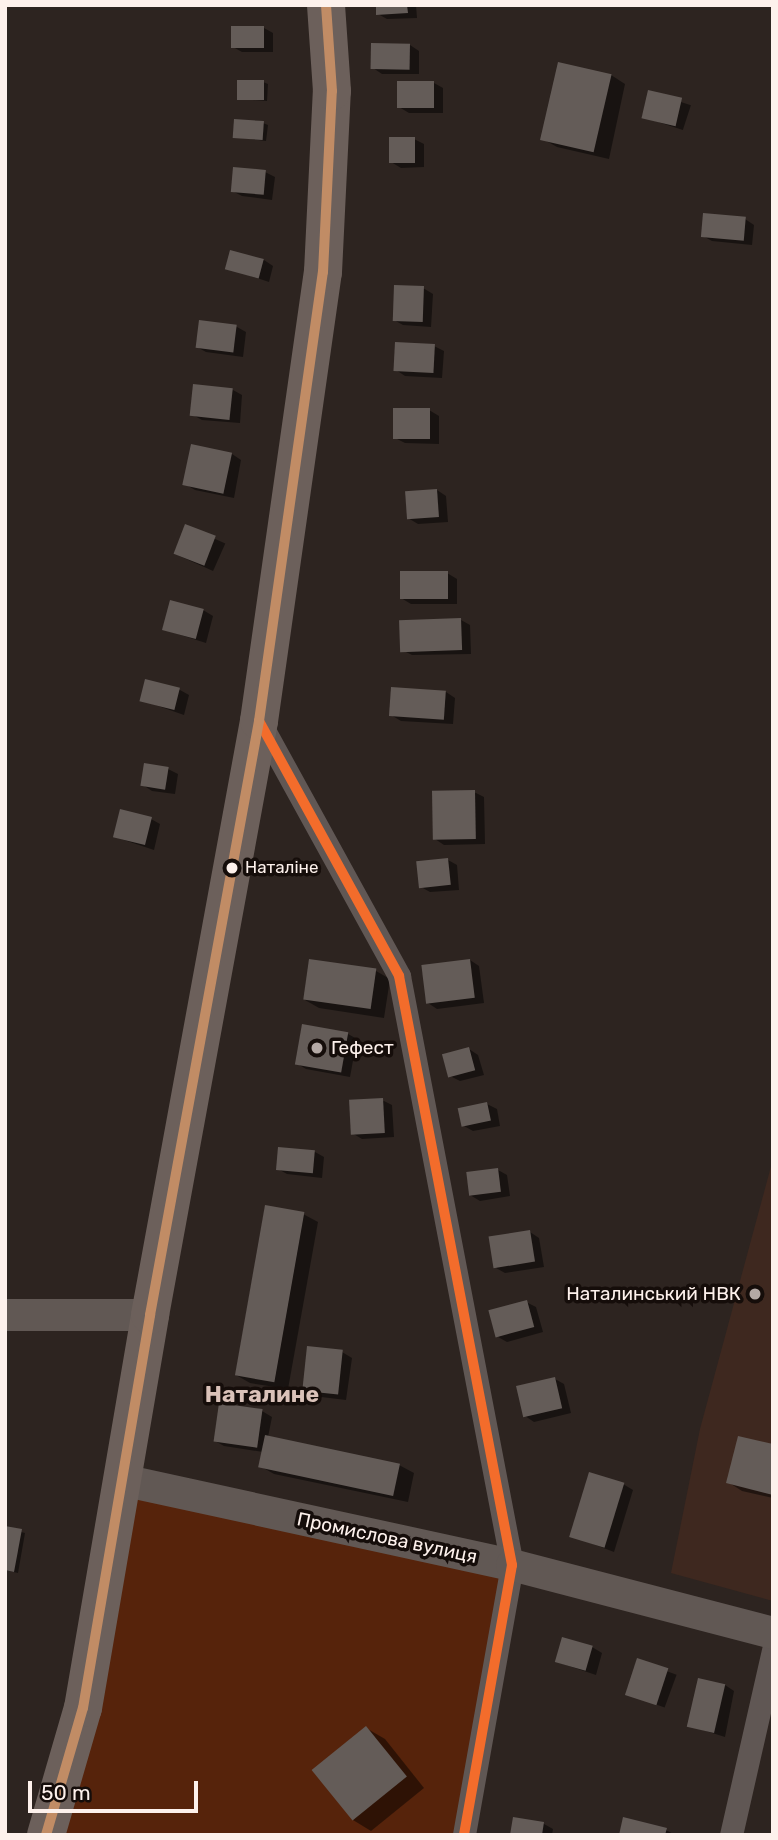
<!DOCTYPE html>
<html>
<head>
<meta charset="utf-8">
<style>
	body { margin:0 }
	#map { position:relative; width:778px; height:1840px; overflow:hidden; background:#2d2420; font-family:Rubik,sans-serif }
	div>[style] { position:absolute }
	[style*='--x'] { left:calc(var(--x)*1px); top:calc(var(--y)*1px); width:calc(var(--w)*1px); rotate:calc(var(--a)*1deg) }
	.built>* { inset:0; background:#3e281f }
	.green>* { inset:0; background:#56230b }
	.shadow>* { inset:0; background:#0007; transform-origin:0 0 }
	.building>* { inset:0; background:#645c58; transform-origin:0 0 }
	.street>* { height:23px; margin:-11.5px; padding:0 11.5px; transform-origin:11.5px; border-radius:11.5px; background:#605754 }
	.secondary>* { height:32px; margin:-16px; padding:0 16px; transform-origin:16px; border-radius:16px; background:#615854 }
	.highway>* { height:38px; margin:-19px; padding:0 19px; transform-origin:19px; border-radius:19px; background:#6c605b }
	.bus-1>* { height:10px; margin:-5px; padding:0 5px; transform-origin:5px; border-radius:5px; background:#f36c2b }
	.bus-2>* { height:10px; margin:-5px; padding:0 5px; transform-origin:5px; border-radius:5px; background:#c18c65 }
	.dots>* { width:19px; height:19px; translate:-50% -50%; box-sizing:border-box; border:4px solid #150d0a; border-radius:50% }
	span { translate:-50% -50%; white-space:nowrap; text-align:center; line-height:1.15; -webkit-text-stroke:7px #150d0a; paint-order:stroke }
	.bus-label { font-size:17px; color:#fdf1ec }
	.left { translate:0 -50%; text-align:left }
	.poi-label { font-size:19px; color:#fdf1ec }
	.right { translate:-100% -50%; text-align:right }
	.street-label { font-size:19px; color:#fdf1ec }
	.quarter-label { font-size:23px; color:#dac2b9; font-weight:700 }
	.frame { position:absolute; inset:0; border:7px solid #fdf1ec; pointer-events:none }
	.scale { position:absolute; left:28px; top:1781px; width:170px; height:32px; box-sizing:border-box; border:4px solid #fdf1ec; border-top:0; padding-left:9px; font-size:21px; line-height:24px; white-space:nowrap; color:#fdf1ec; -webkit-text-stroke:5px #150d0a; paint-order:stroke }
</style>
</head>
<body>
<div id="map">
	<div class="built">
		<i style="clip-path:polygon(773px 1159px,773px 1601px,671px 1573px,700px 1429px)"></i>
	</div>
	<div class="green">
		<i style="clip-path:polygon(122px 1480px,512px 1565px,464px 1835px,46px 1835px)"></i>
	</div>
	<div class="shadow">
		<i style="clip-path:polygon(378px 5px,416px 5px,417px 18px,387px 19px,378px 14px)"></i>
		<i style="clip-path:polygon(264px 28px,273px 33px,273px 52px,242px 52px,233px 47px)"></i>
		<i style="clip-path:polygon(410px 45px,419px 51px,419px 74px,382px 74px,373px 68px)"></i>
		<i style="clip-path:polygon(611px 75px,625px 84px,609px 159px,557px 147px,543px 139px)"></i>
		<i style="clip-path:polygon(263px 82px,268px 84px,267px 101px,238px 99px)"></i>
		<i style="clip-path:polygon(434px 83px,443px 88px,443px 113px,409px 113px,399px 107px)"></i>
		<i style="left:650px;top:92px;width:43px;height:26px;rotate:18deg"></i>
		<i style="clip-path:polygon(263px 123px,268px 125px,266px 141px,235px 137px)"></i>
		<i style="clip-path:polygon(414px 139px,424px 144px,424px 167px,401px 168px,391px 162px)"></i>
		<i style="clip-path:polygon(265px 172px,275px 177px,272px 200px,242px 196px,232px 191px)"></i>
		<i style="clip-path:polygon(745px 219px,754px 225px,752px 245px,712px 241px,703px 236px)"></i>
		<i style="clip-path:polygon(264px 260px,273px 266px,269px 282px,227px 268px)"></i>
		<i style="clip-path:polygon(423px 288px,433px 294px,431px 327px,403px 325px,394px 320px)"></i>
		<i style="clip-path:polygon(237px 327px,246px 332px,243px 357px,206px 352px,197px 347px)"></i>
		<i style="clip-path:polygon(434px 346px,444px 351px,442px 378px,405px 376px,396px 370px)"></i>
		<i style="clip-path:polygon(233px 390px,242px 395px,240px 423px,202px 420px,193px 415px)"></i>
		<i style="clip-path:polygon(429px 410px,439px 416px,439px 444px,405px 443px,395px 438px)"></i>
		<i style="clip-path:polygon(232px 454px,241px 460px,234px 498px,195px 490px,185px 484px)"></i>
		<i style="clip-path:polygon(437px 490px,446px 496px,448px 522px,418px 524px,408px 518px)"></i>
		<i style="left:186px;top:526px;width:43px;height:30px;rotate:24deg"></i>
		<i style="clip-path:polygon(447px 573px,457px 579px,457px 604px,411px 604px,401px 598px)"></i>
		<i style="clip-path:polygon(203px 610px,213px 616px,206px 643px,165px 630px)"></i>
		<i style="clip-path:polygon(461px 620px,470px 625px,471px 654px,412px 655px,402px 650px)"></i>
		<i style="clip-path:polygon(180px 690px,189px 695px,184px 715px,141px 700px)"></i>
		<i style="clip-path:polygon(446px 692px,455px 698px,453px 724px,401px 721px,391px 715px)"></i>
		<i style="clip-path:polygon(168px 769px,178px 774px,175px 794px,152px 791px,143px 785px)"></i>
		<i style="clip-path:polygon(474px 792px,484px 797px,485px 844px,444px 845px,435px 839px)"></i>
		<i style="clip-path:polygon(151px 819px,160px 824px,154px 850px,115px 837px)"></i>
		<i style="clip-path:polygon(448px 860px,457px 865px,459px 890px,430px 892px,421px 887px)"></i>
		<i style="clip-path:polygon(470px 960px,479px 966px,484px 1003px,437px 1009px,428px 1003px)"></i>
		<i style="clip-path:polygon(311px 961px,376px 971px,390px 979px,384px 1018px,319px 1008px,305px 1000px)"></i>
		<i style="clip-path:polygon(348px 1034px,357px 1039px,350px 1077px,306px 1069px,296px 1063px)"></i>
		<i style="clip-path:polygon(469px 1049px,478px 1055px,484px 1075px,460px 1081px,450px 1076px)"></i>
		<i style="clip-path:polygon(382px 1100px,392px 1105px,394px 1137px,362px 1139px,352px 1133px)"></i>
		<i style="clip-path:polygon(487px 1104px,497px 1109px,500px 1126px,473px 1131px,464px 1126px)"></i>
		<i style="clip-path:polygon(315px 1152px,324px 1157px,322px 1178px,287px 1174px,278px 1169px)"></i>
		<i style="clip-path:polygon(498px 1170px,507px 1175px,510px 1196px,480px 1201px,470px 1195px)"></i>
		<i style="clip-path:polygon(303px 1214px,318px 1222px,288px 1389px,250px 1383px,236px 1375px)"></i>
		<i style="clip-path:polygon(530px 1232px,539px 1238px,544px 1267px,505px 1273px,496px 1268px)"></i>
		<i style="clip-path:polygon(526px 1302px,536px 1307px,543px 1332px,507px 1342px,498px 1337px)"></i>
		<i style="clip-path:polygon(342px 1352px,352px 1358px,346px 1400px,313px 1396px,303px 1390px)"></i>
		<i style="clip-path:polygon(555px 1379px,564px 1384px,571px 1413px,534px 1422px,525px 1416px)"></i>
		<i style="clip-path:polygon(262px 1411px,272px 1417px,268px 1437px,399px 1465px,414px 1473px,408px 1502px,274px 1474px,260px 1466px,263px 1452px,224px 1446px,215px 1441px)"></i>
		<i style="clip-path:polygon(773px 1446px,773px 1498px,742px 1491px,728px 1482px)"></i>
		<i style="clip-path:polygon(623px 1484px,633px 1490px,614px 1552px,572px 1536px)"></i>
		<i style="clip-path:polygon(5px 1528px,25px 1533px,18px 1573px,5px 1570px)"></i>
		<i style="clip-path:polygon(592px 1647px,602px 1653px,596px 1675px,557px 1662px)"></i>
		<i style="left:639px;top:1661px;width:40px;height:35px;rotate:20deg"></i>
		<i style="clip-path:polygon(700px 1681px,725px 1685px,734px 1691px,725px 1737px,690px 1726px)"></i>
		<i style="clip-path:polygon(366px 1728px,385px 1739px,424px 1788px,371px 1831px,353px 1820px)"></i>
		<i style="clip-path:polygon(514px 1819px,544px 1824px,553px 1829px,552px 1835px,512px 1835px)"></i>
		<i style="clip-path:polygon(666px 1830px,675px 1835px,621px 1835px)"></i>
	</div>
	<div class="building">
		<i style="clip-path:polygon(376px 5px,407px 5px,408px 13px,376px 15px)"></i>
		<i style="left:264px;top:26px;width:22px;height:33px;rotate:90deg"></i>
		<i style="left:371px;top:43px;width:39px;height:26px;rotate:1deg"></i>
		<i style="left:558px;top:62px;width:55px;height:80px;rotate:13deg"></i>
		<i style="left:237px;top:80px;width:27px;height:20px"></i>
		<i style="left:397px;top:81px;width:37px;height:27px"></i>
		<i style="left:648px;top:90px;width:35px;height:29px;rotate:13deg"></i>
		<i style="left:234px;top:119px;width:30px;height:19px;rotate:4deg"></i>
		<i style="left:389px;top:137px;width:26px;height:26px"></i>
		<i style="left:233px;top:167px;width:33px;height:25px;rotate:5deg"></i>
		<i style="left:703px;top:213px;width:43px;height:24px;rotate:5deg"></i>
		<i style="left:230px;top:250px;width:35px;height:20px;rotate:15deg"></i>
		<i style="left:394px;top:285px;width:30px;height:36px;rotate:2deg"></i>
		<i style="left:199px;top:320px;width:38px;height:28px;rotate:7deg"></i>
		<i style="left:395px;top:342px;width:40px;height:29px;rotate:3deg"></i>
		<i style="left:193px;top:384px;width:40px;height:32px;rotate:6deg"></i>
		<i style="left:393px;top:408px;width:37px;height:31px"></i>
		<i style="left:191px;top:444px;width:42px;height:42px;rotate:12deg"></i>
		<i style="left:437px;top:489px;width:28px;height:32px;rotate:86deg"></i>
		<i style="left:185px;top:524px;width:33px;height:32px;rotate:21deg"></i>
		<i style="left:400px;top:571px;width:48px;height:28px"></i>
		<i style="left:170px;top:600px;width:35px;height:31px;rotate:15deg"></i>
		<i style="left:461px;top:618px;width:32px;height:62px;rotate:88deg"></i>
		<i style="left:145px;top:679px;width:36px;height:23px;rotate:14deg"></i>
		<i style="left:391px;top:687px;width:55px;height:29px;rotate:4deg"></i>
		<i style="left:144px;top:763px;width:25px;height:23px;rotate:9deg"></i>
		<i style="left:475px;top:790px;width:49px;height:43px;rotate:89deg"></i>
		<i style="left:120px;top:809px;width:33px;height:29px;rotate:14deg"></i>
		<i style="left:448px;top:858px;width:27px;height:32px;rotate:84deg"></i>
		<i style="left:309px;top:959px;width:68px;height:41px;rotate:8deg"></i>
		<i style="left:470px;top:959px;width:39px;height:49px;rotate:83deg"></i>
		<i style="left:302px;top:1024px;width:47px;height:41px;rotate:10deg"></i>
		<i style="left:469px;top:1047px;width:24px;height:28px;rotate:75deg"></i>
		<i style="left:383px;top:1098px;width:35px;height:34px;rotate:87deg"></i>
		<i style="left:487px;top:1102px;width:19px;height:30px;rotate:78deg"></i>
		<i style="left:278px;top:1147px;width:37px;height:23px;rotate:5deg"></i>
		<i style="left:498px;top:1168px;width:24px;height:32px;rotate:83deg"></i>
		<i style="left:265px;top:1205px;width:40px;height:173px;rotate:10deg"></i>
		<i style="left:530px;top:1230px;width:32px;height:42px;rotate:81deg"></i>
		<i style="left:527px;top:1300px;width:28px;height:40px;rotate:75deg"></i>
		<i style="left:307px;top:1346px;width:36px;height:45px;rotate:6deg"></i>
		<i style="left:555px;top:1377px;width:32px;height:40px;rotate:77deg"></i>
		<i style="left:219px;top:1403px;width:44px;height:39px;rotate:8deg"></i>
		<i style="left:265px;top:1435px;width:138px;height:33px;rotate:12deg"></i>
		<i style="clip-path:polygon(738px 1436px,773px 1444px,773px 1495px,726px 1483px)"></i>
		<i style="left:589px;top:1472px;width:37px;height:68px;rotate:17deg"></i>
		<i style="clip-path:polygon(5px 1526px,22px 1529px,14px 1572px,5px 1570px)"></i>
		<i style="left:562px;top:1637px;width:32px;height:26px;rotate:16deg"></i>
		<i style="left:637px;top:1658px;width:33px;height:39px;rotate:18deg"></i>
		<i style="left:698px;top:1678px;width:28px;height:50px;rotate:13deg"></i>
		<i style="left:366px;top:1726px;width:65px;height:70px;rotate:51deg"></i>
		<i style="clip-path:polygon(513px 1817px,544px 1822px,542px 1835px,510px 1835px)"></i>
		<i style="clip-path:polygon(623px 1817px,667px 1828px,665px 1835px,619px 1835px)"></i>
	</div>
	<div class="street">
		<i style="--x:259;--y:721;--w:291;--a:61.2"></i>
		<i style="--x:399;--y:976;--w:600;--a:79.14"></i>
		<i style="--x:512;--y:1565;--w:274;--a:100.1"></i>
		<i style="--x:731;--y:1835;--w:190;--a:-77.2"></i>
	</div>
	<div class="secondary">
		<i style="--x:5;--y:1315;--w:145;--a:0"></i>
		<i style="--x:122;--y:1480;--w:399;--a:12.3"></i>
		<i style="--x:512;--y:1565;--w:270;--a:14.6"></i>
	</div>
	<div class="highway">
		<i style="--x:46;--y:1835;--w:132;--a:-73.8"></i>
		<i style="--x:83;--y:1708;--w:399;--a:-80.3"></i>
		<i style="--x:150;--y:1315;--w:604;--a:-79.6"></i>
		<i style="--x:259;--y:721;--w:454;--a:-81.9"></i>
		<i style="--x:323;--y:272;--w:181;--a:-87.2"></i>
		<i style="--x:332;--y:91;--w:86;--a:-94"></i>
	</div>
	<div class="bus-1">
		<i style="--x:259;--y:721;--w:291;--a:61.2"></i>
		<i style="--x:399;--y:976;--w:600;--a:79.14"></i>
		<i style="--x:512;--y:1565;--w:274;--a:100.1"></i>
	</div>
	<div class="bus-2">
		<i style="--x:46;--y:1835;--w:132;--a:-73.8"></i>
		<i style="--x:83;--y:1708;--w:399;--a:-80.3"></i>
		<i style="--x:150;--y:1315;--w:604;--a:-79.6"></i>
		<i style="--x:259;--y:721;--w:454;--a:-81.9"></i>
		<i style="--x:323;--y:272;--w:181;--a:-87.2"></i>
		<i style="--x:332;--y:91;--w:86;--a:-94"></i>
	</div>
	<div class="dots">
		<i style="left:232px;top:868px;background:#fdf1ec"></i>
		<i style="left:317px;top:1048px;background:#b4a9a5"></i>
		<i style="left:755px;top:1294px;background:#b4a9a5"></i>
	</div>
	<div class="bus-label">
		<span class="left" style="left:245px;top:868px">Наталіне</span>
	</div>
	<div class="poi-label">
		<span class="left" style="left:331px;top:1048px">Гефест</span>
		<span class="right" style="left:741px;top:1294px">Наталинський НВК</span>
	</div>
	<div class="street-label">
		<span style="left:387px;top:1538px;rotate:12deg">Промислова вулиця</span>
	</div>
	<div class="quarter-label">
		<span style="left:262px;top:1394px">Наталине</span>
	</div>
	<div class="frame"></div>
	<div class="scale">50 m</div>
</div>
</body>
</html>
